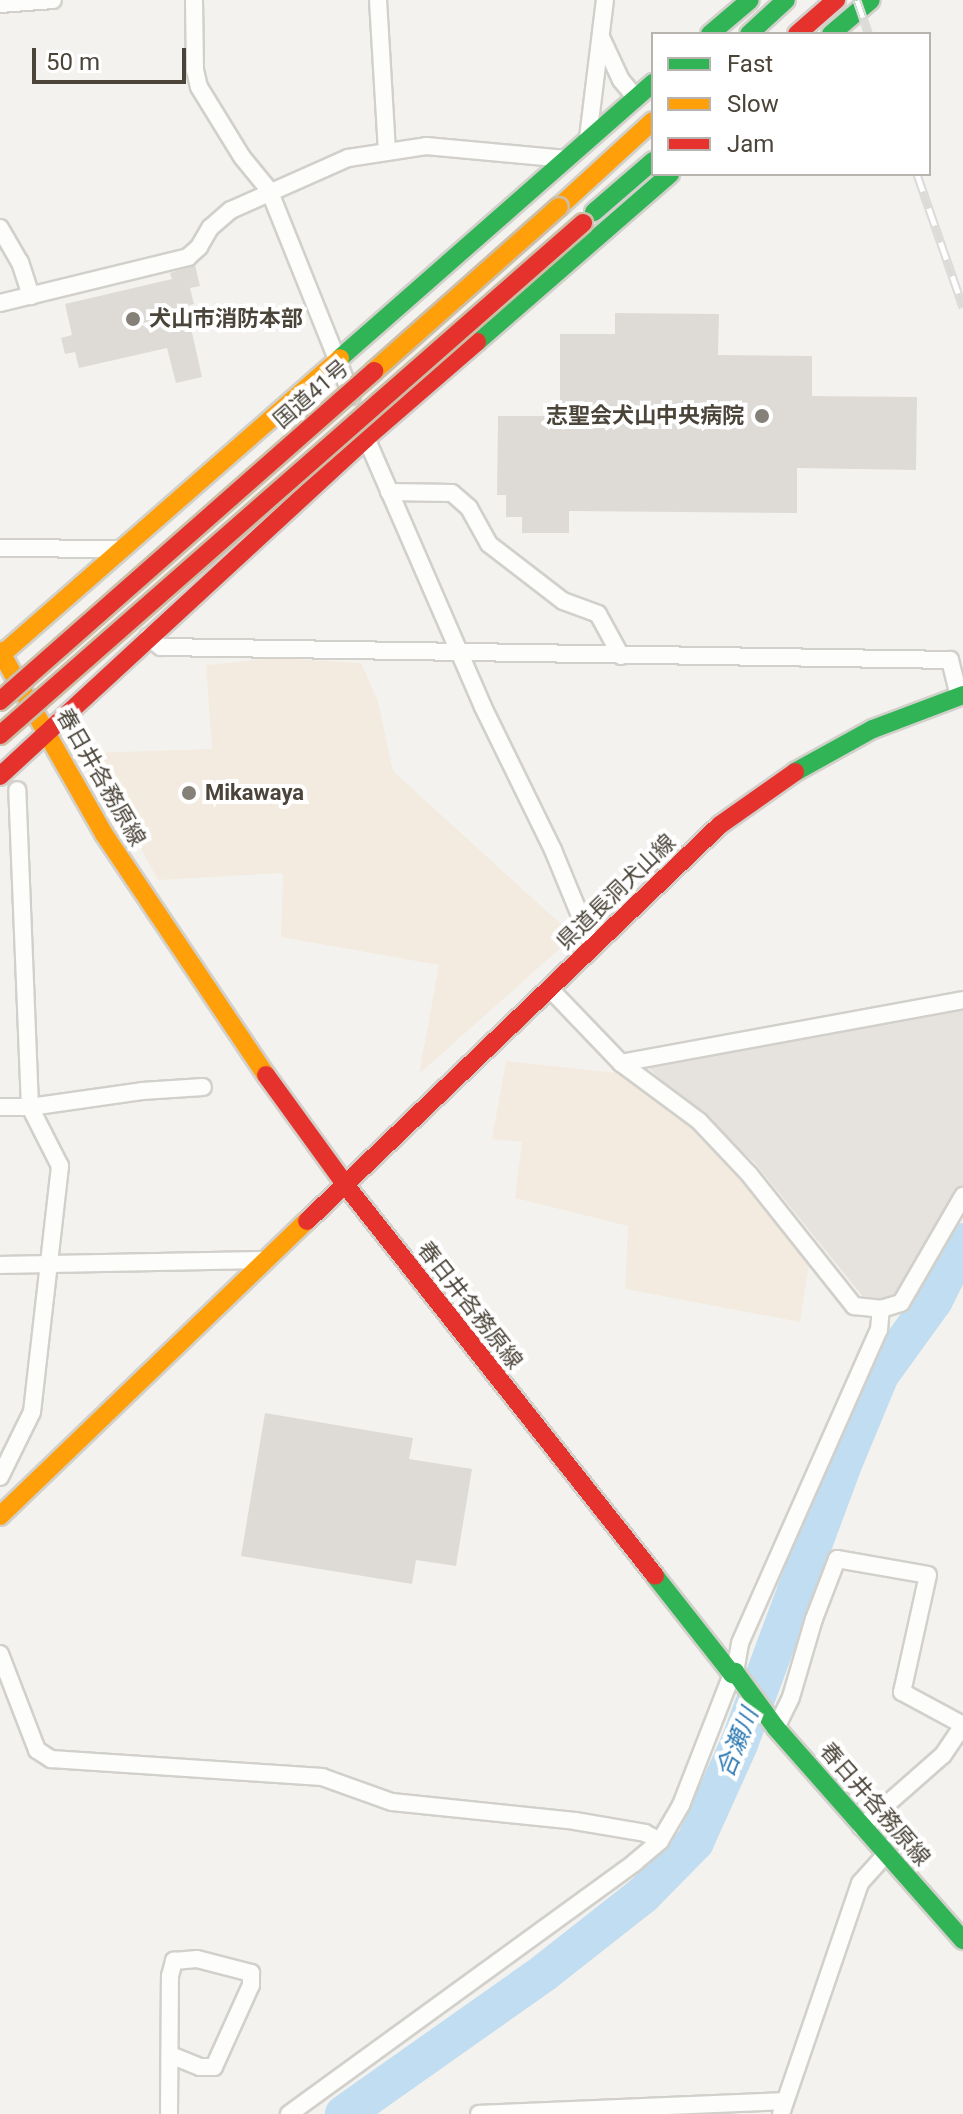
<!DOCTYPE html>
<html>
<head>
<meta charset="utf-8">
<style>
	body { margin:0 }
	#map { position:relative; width:963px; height:2114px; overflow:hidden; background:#f4f2ee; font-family:Roboto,"Noto Sans JP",sans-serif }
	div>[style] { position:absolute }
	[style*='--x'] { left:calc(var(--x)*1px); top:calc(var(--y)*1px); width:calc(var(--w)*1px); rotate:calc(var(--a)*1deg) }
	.commercial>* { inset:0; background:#f3ebdf }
	.parking>* { inset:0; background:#e6e3df }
	.river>* { height:38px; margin:-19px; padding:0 19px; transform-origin:19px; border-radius:19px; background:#c0ddf1 }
	.building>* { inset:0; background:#dedbd6 }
	.roads { filter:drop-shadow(2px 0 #d2d0cb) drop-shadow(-2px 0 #d2d0cb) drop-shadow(0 2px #d2d0cb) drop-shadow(0 -2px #d2d0cb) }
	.street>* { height:16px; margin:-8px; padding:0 8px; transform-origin:8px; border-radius:8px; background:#fdfdfc }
	.fast>* { height:18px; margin:-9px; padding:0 9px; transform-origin:9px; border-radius:9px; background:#30b455 }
	.slow>* { height:18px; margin:-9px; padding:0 9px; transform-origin:9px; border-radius:9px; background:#ff9f0a }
	.jam>* { height:18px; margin:-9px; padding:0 9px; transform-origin:9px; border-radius:9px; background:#e5322d }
	.rail>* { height:9px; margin-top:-4.5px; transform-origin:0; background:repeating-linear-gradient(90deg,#fff 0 18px,#dbdbda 0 36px); box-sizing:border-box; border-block:2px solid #dbdbda }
	.bridges { filter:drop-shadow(2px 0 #ccbfa9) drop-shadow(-2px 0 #ccbfa9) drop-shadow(0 2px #ccbfa9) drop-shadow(0 -2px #ccbfa9) }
	.slow-bridge>* { height:18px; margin:-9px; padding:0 9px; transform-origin:9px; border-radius:9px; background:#ff9f0a }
	.jam-bridge>* { height:18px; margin:-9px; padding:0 9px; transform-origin:9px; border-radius:9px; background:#e5322d }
	.dots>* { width:22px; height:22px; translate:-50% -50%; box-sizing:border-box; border:4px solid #fff; border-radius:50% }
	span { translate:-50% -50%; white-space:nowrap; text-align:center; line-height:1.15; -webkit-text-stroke:8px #fff; paint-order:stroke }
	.poi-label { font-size:22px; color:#4b4439; font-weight:700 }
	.left { translate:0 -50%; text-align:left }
	.right { translate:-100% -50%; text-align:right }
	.street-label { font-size:22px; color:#4b4439 }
	.water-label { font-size:24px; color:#2e7ab2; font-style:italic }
	.legend { position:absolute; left:651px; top:32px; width:280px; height:144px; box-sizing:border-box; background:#fff; border:2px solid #b7b4b0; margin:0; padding:10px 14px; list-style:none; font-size:24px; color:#4b4439 }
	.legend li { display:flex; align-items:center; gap:16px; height:40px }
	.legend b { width:40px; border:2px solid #b7b4b0 }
	.scale { position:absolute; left:32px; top:48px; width:154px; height:36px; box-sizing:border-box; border:4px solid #4b4439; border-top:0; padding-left:10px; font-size:24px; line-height:28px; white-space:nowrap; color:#4b4439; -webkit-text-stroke:6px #fff; paint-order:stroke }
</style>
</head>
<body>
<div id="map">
	<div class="commercial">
		<i style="clip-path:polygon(276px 658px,361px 663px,378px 701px,393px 771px,574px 936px,419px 1074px,439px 965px,281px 937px,283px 873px,158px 880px,88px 753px,212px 749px,206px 665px)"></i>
		<i style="clip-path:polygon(506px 1061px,618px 1073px,692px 1128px,811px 1252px,800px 1322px,625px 1289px,628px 1226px,515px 1198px,522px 1142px,492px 1139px)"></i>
	</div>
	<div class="parking">
		<i style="clip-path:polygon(941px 1010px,963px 1010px,963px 1190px,898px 1300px,863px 1297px,754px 1162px,647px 1067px)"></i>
	</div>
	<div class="river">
		<i style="--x:344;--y:2114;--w:246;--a:-35.2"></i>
		<i style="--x:545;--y:1972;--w:125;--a:-38.2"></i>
		<i style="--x:643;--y:1895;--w:74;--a:-45.5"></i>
		<i style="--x:695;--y:1842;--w:107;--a:-65.8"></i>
		<i style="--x:739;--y:1744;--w:306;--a:-69.6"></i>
		<i style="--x:846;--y:1457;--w:89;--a:-67.5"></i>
		<i style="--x:880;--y:1375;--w:92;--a:-54.2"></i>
		<i style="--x:934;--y:1300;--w:65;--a:-63.4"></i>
	</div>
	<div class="building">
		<i style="clip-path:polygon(195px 265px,200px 286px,190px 288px,194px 304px,186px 306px,202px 377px,176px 383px,167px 348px,79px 368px,75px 352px,65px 354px,61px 338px,72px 335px,65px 304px,172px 279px,170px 273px)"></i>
		<i style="clip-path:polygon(615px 313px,719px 314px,718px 355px,812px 356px,812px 396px,917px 397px,916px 470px,797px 468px,797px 513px,569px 511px,569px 533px,522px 533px,522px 517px,506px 517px,506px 495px,497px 495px,498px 416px,560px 416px,560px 334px,615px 334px)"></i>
		<i style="clip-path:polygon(265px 1413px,413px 1438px,409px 1459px,472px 1469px,456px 1566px,416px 1560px,412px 1584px,241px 1556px)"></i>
	</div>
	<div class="roads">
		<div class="street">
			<i style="--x:194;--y:0;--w:70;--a:89.2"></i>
			<i style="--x:195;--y:70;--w:17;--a:77"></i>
			<i style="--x:199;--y:87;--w:82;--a:58.4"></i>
			<i style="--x:242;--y:157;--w:43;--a:50.7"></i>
			<i style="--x:269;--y:190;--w:222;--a:68.1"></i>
			<i style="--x:378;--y:0;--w:152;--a:86.6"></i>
			<i style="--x:0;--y:4;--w:53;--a:-4.3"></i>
			<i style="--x:601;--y:37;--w:47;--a:65.1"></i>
			<i style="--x:621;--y:80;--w:23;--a:50"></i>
			<i style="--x:588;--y:138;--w:139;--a:-83"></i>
			<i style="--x:0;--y:228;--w:39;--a:60"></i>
			<i style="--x:20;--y:262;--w:36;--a:72"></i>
			<i style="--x:0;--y:303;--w:194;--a:-13.7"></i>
			<i style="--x:188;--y:257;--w:15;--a:-42"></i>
			<i style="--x:199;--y:247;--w:22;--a:-60"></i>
			<i style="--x:210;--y:228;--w:28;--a:-41"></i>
			<i style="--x:231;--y:210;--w:128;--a:-24"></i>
			<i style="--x:348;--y:158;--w:79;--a:-8.7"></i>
			<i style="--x:426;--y:146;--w:141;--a:5.3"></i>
			<i style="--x:364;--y:433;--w:299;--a:66.5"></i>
			<i style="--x:483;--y:707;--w:159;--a:63.9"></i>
			<i style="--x:553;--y:850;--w:105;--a:67.6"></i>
			<i style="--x:389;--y:492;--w:63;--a:0.9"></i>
			<i style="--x:452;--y:493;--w:23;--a:41"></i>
			<i style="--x:469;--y:508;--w:41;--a:60.9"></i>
			<i style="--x:489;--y:544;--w:93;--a:37.6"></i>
			<i style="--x:563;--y:601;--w:37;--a:20"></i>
			<i style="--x:598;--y:614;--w:48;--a:61.3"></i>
			<i style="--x:0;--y:548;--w:122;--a:0.5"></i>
			<i style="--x:148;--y:637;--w:16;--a:38"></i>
			<i style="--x:161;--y:647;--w:789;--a:0.94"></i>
			<i style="--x:950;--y:660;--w:37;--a:76"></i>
			<i style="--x:551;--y:990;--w:101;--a:46.2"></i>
			<i style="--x:621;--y:1063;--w:97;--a:36.6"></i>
			<i style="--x:699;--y:1121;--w:73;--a:46.7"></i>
			<i style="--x:749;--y:1174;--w:169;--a:51.5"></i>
			<i style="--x:854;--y:1306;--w:27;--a:6"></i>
			<i style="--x:881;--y:1309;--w:21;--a:-17"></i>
			<i style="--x:901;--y:1303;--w:124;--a:-59.9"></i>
			<i style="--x:621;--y:1063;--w:348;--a:-10.4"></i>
			<i style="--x:0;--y:1107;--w:30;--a:0"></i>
			<i style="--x:30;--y:1107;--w:113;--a:-8.1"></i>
			<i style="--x:142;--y:1091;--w:61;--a:-3.8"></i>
			<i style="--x:0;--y:1265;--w:267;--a:-1.1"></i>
			<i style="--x:0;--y:1477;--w:72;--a:-63.8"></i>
			<i style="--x:32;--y:1412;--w:248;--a:-83.5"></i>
			<i style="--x:60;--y:1166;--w:66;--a:-117"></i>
			<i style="--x:30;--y:1107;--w:317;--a:-92.3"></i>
			<i style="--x:0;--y:1654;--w:103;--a:68.9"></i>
			<i style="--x:37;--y:1750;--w:17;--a:33"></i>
			<i style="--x:51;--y:1759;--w:272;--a:3.8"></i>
			<i style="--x:322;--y:1777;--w:74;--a:19.7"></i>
			<i style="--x:392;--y:1802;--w:184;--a:5.9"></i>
			<i style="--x:575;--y:1821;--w:71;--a:9.7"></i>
			<i style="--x:645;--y:1833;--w:17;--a:28"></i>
			<i style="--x:735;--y:1672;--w:29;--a:-80"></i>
			<i style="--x:740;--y:1643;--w:342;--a:-66.1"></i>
			<i style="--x:879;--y:1330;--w:21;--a:-85"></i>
			<i style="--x:776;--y:1728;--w:34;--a:-64"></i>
			<i style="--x:791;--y:1697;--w:81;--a:-73.6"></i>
			<i style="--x:814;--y:1619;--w:64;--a:-69"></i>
			<i style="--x:837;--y:1559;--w:92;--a:10"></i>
			<i style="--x:928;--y:1575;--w:120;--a:102.5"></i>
			<i style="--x:902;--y:1692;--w:69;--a:28.4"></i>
			<i style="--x:861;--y:1827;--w:109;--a:-41.3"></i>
			<i style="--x:943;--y:1755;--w:36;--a:-56"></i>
			<i style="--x:169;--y:2114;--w:138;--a:-89.6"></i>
			<i style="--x:170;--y:1976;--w:16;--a:-75"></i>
			<i style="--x:174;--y:1961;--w:23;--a:-5"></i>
			<i style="--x:197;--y:1959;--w:56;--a:14.5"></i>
			<i style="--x:251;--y:1973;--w:12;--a:90"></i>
			<i style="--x:251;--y:1985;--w:90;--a:114.3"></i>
			<i style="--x:214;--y:2067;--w:14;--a:180"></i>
			<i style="--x:200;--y:2067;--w:32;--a:-158"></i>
			<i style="--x:289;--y:2114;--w:427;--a:-36"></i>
			<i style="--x:634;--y:1863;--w:34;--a:-40"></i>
			<i style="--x:660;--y:1841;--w:42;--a:-59.7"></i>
			<i style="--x:681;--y:1805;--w:141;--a:-68.7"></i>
			<i style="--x:479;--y:2114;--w:306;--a:-2.4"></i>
			<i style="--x:781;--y:2114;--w:244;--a:-71.1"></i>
			<i style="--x:860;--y:1883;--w:38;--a:-48"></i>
		</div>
		<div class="fast">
			<i style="--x:710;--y:34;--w:52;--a:-40.4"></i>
			<i style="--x:749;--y:34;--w:50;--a:-42.6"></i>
			<i style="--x:831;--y:34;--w:52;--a:-40.4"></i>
			<i style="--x:594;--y:212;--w:78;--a:-40.8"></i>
			<i style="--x:477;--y:342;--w:256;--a:-41"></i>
			<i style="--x:340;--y:358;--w:417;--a:-41.3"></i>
			<i style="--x:795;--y:772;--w:89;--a:-28.9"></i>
			<i style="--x:873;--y:729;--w:96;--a:-20.7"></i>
			<i style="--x:655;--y:1576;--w:125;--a:51.8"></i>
			<i style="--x:732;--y:1674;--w:4;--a:-34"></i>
			<i style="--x:735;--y:1672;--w:69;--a:53.8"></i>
			<i style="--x:776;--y:1728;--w:283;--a:48.6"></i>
		</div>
		<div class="slow">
			<i style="--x:559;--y:207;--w:127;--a:-42.5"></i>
			<i style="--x:0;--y:651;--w:210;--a:60.4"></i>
			<i style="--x:104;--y:834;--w:290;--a:56.1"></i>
			<i style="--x:0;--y:656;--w:452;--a:-41.2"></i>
			<i style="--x:0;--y:1516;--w:426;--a:-43.9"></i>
		</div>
		<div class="jam">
			<i style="--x:797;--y:34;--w:52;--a:-41.1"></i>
			<i style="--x:0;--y:776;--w:498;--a:-42.7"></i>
			<i style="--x:366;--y:438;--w:147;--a:-40.9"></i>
			<i style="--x:266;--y:1075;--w:138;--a:54.1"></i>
			<i style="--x:347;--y:1187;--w:496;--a:51.6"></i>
			<i style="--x:307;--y:1221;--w:572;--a:-43.8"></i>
			<i style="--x:720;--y:825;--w:92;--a:-35.2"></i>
		</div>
	</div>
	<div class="rail">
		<i style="--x:857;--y:0;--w:36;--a:71"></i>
		<i style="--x:917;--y:174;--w:141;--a:70.9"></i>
	</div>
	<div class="bridges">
		<div class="slow-bridge">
			<i style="--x:374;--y:371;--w:247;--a:-41.6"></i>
		</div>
		<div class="jam-bridge">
			<i style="--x:0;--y:701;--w:499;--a:-41.4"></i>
			<i style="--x:0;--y:735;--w:776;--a:-41.29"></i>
		</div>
	</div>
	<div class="dots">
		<i style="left:133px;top:319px;background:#868178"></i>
		<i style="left:762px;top:416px;background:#868178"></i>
		<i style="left:189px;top:793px;background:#868178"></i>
	</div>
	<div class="poi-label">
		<span class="left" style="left:149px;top:319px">犬山市消防本部</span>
		<span class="right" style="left:744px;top:416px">志聖会犬山中央病院</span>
		<span class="left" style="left:205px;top:793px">Mikawaya</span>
	</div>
	<div class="street-label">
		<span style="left:311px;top:394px;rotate:-41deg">国道41号</span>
		<span style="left:101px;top:777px;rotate:60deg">春日井各務原線</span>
		<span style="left:616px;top:892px;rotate:-44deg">県道長洞犬山線</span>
		<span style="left:470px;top:1305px;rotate:52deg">春日井各務原線</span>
		<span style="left:875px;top:1804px;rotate:49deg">春日井各務原線</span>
	</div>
	<div class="water-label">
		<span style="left:738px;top:1743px;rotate:-68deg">合瀬川</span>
	</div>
	<ul class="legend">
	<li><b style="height:10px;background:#30b455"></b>Fast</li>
	<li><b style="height:10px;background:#ff9f0a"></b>Slow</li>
	<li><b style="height:10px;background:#e5322d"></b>Jam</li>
	</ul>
	<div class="scale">50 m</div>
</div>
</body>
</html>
